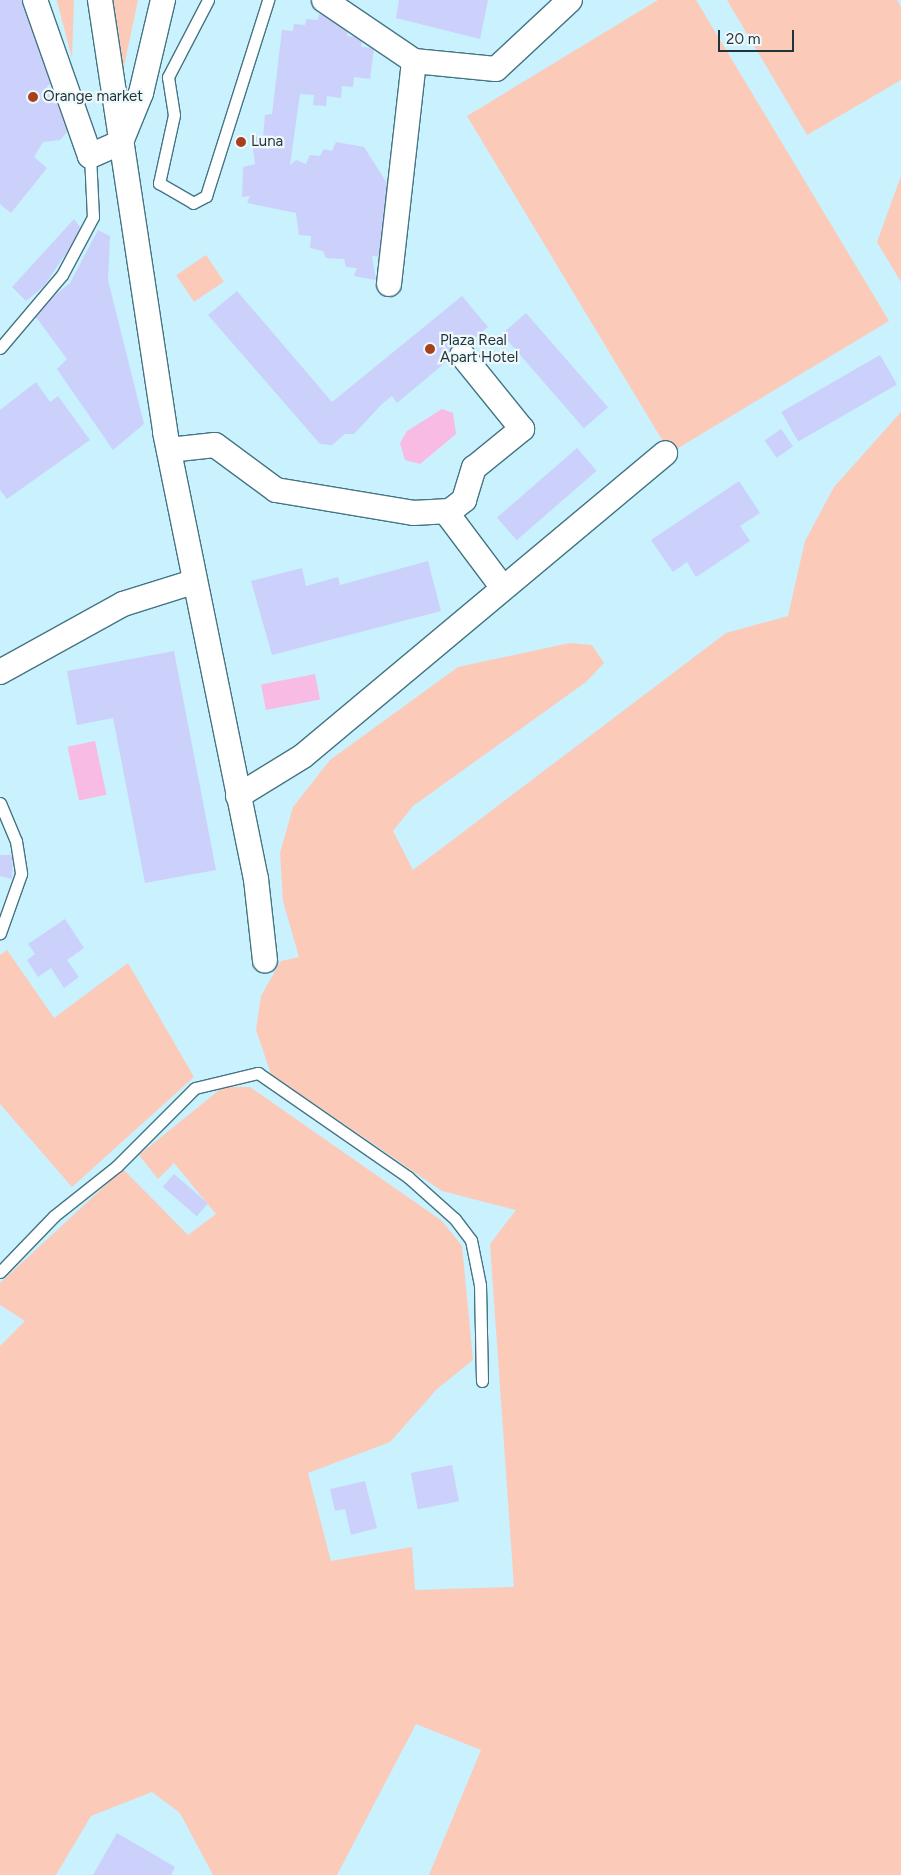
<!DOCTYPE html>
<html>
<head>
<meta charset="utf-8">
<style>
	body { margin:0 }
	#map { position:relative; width:901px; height:1875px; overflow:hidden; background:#c9f1fe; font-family:Figtree,sans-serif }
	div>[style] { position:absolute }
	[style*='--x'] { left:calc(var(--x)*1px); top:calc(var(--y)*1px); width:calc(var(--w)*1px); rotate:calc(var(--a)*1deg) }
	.green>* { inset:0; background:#fccab9; transform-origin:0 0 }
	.water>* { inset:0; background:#f8bbe4; transform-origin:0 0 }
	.building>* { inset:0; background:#cbd1fb; transform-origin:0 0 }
	.roads { filter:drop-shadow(1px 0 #457482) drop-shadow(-1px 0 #457482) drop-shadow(0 1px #457482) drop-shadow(0 -1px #457482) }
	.lane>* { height:11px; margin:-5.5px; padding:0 5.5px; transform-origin:5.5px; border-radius:5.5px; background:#fff }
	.street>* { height:24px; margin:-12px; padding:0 12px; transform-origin:12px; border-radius:12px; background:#fff }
	.dots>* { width:14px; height:14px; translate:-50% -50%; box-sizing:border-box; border:2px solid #eff9fc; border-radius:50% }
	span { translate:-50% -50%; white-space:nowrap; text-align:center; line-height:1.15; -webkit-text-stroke:4.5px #eff9fc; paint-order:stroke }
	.poi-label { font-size:15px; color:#1f3339 }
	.left { translate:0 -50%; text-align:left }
	.scale { position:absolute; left:718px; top:30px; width:76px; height:22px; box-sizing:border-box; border:2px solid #1f3339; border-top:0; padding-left:6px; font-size:15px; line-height:18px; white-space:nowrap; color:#1f3339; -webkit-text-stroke:4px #eff9fc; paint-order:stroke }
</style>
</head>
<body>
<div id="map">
	<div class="green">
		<i style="clip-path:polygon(56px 0,74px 0,72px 58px,57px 1px)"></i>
		<i style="clip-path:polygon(112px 0,138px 0,123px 71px)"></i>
		<i style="clip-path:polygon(658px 0,696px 0,889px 321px,670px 453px,467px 116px)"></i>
		<i style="clip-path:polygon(727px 0,897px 0,901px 7px,901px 80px,807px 135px)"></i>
		<i style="clip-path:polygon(901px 176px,901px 282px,877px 242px)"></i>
		<i style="left:206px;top:255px;width:32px;height:36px;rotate:56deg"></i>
		<i style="clip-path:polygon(901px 412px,901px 1875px,429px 1875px,481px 1750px,416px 1724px,337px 1875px,213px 1875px,180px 1813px,152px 1792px,91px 1816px,56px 1875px,0 1875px,0 1346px,25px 1321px,0 1305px,0 1283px,123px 1169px,188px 1235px,216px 1214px,174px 1163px,158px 1179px,139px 1155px,223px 1087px,250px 1087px,442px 1221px,462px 1246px,473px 1360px,437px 1389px,390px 1442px,308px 1473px,331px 1561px,412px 1547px,415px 1590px,514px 1587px,490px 1244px,516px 1210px,442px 1191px,271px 1074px,256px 1030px,261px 996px,281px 961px,299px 957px,283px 901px,280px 853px,293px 807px,330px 760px,458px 667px,570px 643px,592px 645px,604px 663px,586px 682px,413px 806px,393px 831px,413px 870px,726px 633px,788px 616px,805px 541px,834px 487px)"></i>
		<i style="clip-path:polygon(7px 950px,54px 1018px,128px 963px,194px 1077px,72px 1187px,0 1104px,0 955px)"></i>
	</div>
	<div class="water">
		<i style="clip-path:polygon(442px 409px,453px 413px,456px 434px,420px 464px,405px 460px,400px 443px,407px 431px)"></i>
		<i style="left:315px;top:674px;width:26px;height:55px;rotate:79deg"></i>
		<i style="left:95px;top:741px;width:55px;height:28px;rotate:78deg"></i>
	</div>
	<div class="building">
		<i style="clip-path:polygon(0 0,28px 0,58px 80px,47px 86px,49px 96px,63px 101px,70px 129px,60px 140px,43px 142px,34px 157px,47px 168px,11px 213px,0 204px)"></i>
		<i style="clip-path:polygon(399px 0,488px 0,480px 39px,396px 18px)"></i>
		<i style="clip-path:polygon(319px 14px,349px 23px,347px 36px,362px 38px,361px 47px,374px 48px,370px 79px,354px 77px,353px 87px,342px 86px,341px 98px,327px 96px,326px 106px,313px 105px,314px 95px,300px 94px,290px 165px,296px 160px,306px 164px,310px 155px,320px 156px,324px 149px,332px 151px,336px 142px,364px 147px,390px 188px,384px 257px,372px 256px,376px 280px,354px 276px,357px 268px,346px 267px,344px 259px,326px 258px,323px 251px,310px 248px,311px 236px,299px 235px,296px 213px,247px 203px,250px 196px,242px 197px,243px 167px,255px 164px,251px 135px,263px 138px,265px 115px,272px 114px,282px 30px,293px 31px,294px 24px,305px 25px,306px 19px,318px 20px)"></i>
		<i style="clip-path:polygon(74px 219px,82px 230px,44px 286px,26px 301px,12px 287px)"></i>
		<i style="clip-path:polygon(98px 230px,110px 236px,108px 280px,144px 424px,113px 450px,57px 369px,67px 359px,33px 313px,70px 283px)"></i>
		<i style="clip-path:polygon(237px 291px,332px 402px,462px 296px,488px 327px,397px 403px,392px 396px,382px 404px,354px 434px,345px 434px,332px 445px,320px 444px,208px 315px)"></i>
		<i style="left:526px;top:313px;width:125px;height:32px;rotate:49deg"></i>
		<i style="left:880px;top:355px;width:34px;height:114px;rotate:60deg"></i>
		<i style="clip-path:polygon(36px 382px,50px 402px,58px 396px,90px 440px,7px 499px,0 490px,0 410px)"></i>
		<i style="left:781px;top:429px;width:21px;height:20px;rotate:55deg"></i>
		<i style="left:577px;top:448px;width:30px;height:106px;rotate:49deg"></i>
		<i style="clip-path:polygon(739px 481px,760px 513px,740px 526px,750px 541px,696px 577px,687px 562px,673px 572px,651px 540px)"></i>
		<i style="clip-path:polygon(428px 561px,441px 611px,272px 655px,251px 581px,302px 568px,306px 586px,338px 577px,340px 585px)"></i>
		<i style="clip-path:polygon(174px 651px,216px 870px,145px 883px,113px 718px,77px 725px,67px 671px)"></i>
		<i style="clip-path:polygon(0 855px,13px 855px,12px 879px,0 876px)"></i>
		<i style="clip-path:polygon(65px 919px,84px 948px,67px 960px,79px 977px,64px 988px,51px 968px,38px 977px,27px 960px,35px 954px,28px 944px)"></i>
		<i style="left:174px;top:1174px;width:45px;height:17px;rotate:41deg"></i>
		<i style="left:452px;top:1465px;width:37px;height:42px;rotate:79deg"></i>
		<i style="clip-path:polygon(365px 1481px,377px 1528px,351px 1535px,345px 1509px,335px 1511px,330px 1489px)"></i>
		<i style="clip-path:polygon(117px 1833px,175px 1867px,171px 1875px,93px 1875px)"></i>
	</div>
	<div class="roads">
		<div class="lane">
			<i style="--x:208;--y:0;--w:87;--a:117.5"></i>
			<i style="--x:168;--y:77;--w:38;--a:81"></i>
			<i style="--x:174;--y:115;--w:70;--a:102.4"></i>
			<i style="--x:159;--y:183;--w:39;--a:30"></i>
			<i style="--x:193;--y:203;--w:15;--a:-28"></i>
			<i style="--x:206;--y:196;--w:206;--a:-72.4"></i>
			<i style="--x:0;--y:348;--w:96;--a:-49.7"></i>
			<i style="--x:62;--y:275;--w:66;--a:-61.9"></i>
			<i style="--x:93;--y:217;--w:61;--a:-92.8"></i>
			<i style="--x:0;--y:803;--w:41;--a:67.2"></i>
			<i style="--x:16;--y:841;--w:33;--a:81"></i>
			<i style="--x:21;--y:874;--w:63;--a:109.6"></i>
			<i style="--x:0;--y:1272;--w:78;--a:-46"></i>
			<i style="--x:54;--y:1216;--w:80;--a:-38.4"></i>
			<i style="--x:117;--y:1166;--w:110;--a:-45"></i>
			<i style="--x:195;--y:1088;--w:65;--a:-13.4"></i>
			<i style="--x:258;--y:1073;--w:183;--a:34.7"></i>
			<i style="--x:408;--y:1177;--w:63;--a:41.8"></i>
			<i style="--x:455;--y:1219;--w:26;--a:53"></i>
			<i style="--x:471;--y:1240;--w:46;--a:78.7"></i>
			<i style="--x:480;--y:1285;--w:96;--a:88.8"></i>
		</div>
		<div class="street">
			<i style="--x:35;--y:0;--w:165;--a:70.6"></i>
			<i style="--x:90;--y:156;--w:34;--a:-24"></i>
			<i style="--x:121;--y:142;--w:53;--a:-67.8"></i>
			<i style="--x:141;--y:93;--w:96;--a:-76.7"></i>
			<i style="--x:100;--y:0;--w:437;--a:81.4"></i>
			<i style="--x:165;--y:432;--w:456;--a:78.5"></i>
			<i style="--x:256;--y:879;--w:82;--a:83.7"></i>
			<i style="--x:324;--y:0;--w:109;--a:34.1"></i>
			<i style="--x:389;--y:284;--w:224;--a:-83.6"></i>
			<i style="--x:414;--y:61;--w:82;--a:5.6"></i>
			<i style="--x:496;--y:69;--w:101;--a:-43"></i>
			<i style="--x:169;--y:450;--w:46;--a:-6.2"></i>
			<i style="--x:215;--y:445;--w:76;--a:36.4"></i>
			<i style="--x:276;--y:490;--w:139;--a:9.5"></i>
			<i style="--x:413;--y:513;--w:37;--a:-3"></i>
			<i style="--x:450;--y:511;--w:18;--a:-38"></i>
			<i style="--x:464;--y:500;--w:34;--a:-73"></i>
			<i style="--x:474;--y:468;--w:62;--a:-39.1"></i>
			<i style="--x:522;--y:429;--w:95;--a:-129"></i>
			<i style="--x:446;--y:512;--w:95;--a:53.1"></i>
			<i style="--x:0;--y:672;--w:141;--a:-28.9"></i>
			<i style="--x:123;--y:604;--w:73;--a:-17.4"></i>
			<i style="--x:238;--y:796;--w:76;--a:-31.6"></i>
			<i style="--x:303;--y:756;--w:472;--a:-39.9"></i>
		</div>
	</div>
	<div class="dots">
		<i style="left:33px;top:97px;background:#a7411b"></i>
		<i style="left:241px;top:142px;background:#a7411b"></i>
		<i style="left:430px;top:349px;background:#a7411b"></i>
	</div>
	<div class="poi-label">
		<span class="left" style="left:43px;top:97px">Orange market</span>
		<span class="left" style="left:251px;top:142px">Luna</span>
		<span class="left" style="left:440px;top:349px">Plaza Real<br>Apart Hotel</span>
	</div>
	<div class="scale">20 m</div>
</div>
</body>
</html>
